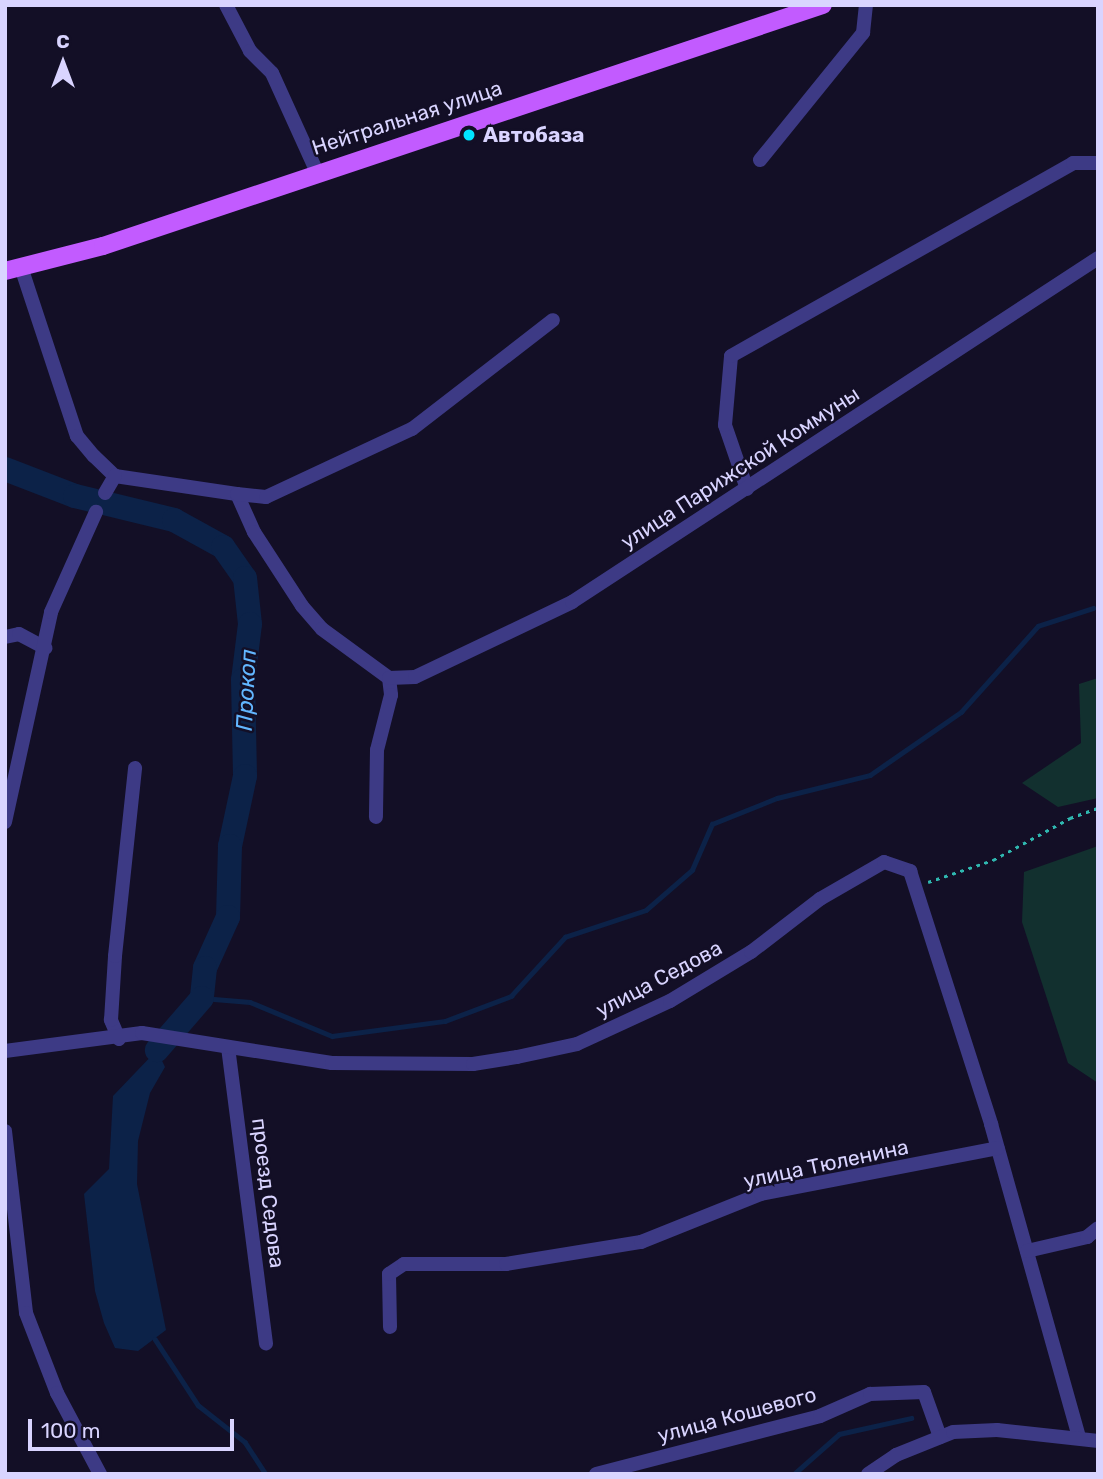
<!DOCTYPE html>
<html>
<head>
<meta charset="utf-8">
<style>
	body { margin:0 }
	#map { position:relative; width:1103px; height:1479px; overflow:hidden; background:#130f26; font-family:Rubik,sans-serif }
	div>[style] { position:absolute }
	[style*='--x'] { left:calc(var(--x)*1px); top:calc(var(--y)*1px); width:calc(var(--w)*1px); rotate:calc(var(--a)*1deg) }
	.green>* { inset:0; background:#12302f }
	.water>* { inset:0; background:#0c2248 }
	.stream>* { height:4.5px; margin:-2.25px; padding:0 2.25px; transform-origin:2.25px; border-radius:2.25px; background:#0c2248 }
	.river>* { height:24px; margin:-12px; padding:0 12px; transform-origin:12px; border-radius:12px; background:#0c2248 }
	.path>* { height:2.5px; margin-top:-1.25px; transform-origin:0; background:repeating-linear-gradient(90deg,#2fb8b0 0 3.5px,transparent 0 8.5px) }
	.minor>* { height:14px; margin:-7px; padding:0 7px; transform-origin:7px; border-radius:7px; background:#3d3a85 }
	.major>* { height:18px; margin:-9px; padding:0 9px; transform-origin:9px; border-radius:9px; background:#c25bff }
	.dots>* { width:19px; height:19px; translate:-50% -50%; box-sizing:border-box; border:4px solid #130f26; border-radius:50% }
	span { translate:-50% -50%; white-space:nowrap; text-align:center; line-height:1.15; -webkit-text-stroke:5px #130f26; paint-order:stroke }
	.street-label { font-size:21px; color:#d9d4ff }
	.poi-label { font-size:21px; color:#d9d4ff; font-weight:700 }
	.left { translate:0 -50%; text-align:left }
	.water-label { font-size:23px; color:#62b6ff; font-style:italic }
	.frame { position:absolute; inset:0; border:7px solid #d9d4ff; pointer-events:none }
	.north { position:absolute; left:28px; top:28px; width:70px; height:70px; -webkit-text-stroke:5px #130f26; paint-order:stroke; rotate:0deg; font-size:19px; font-weight:700; line-height:28px; text-align:center; color:#d9d4ff }
	.north::after { content:''; display:block; margin:auto; width:24px; height:32px; background:#d9d4ff; clip-path:polygon(50% 0,100% 100%,50% 72%,0 100%) }
	.scale { position:absolute; left:28px; top:1419px; width:206px; height:32px; box-sizing:border-box; border:4px solid #d9d4ff; border-top:0; padding-left:9px; font-size:21px; line-height:24px; white-space:nowrap; color:#d9d4ff; -webkit-text-stroke:5px #130f26; paint-order:stroke }
</style>
</head>
<body>
<div id="map">
	<div class="green">
		<i style="clip-path:polygon(1098px 678px,1098px 798px,1058px 807px,1022px 783px,1081px 743px,1079px 684px)"></i>
		<i style="clip-path:polygon(1098px 846px,1098px 1083px,1068px 1063px,1022px 922px,1024px 872px)"></i>
	</div>
	<div class="water">
		<i style="clip-path:polygon(157px 1050px,165px 1067px,150px 1093px,138px 1141px,137px 1184px,166px 1330px,138px 1351px,115px 1348px,104px 1323px,95px 1291px,84px 1194px,109px 1169px,113px 1096px)"></i>
	</div>
	<div class="stream">
		<i style="--x:202;--y:998;--w:48;--a:4.8"></i>
		<i style="--x:250;--y:1002;--w:89;--a:22.5"></i>
		<i style="--x:332;--y:1036;--w:114;--a:-7.6"></i>
		<i style="--x:445;--y:1021;--w:71;--a:-20.7"></i>
		<i style="--x:511;--y:996;--w:80;--a:-47.5"></i>
		<i style="--x:565;--y:937;--w:85;--a:-18.4"></i>
		<i style="--x:646;--y:910;--w:61;--a:-41"></i>
		<i style="--x:692;--y:870;--w:50;--a:-66.5"></i>
		<i style="--x:712;--y:824;--w:70;--a:-21.8"></i>
		<i style="--x:777;--y:798;--w:96;--a:-13.9"></i>
		<i style="--x:870;--y:775;--w:111;--a:-34.7"></i>
		<i style="--x:961;--y:712;--w:115;--a:-48.2"></i>
		<i style="--x:1038;--y:626;--w:58;--a:-18.1"></i>
		<i style="--x:155;--y:1339;--w:79;--a:56.9"></i>
		<i style="--x:198;--y:1405;--w:60;--a:38.2"></i>
		<i style="--x:245;--y:1442;--w:38;--a:57"></i>
		<i style="--x:794;--y:1474;--w:60;--a:-41.6"></i>
		<i style="--x:839;--y:1434;--w:74;--a:-12.5"></i>
	</div>
	<div class="river">
		<i style="--x:5;--y:469;--w:75;--a:21.1"></i>
		<i style="--x:75;--y:496;--w:102;--a:13.6"></i>
		<i style="--x:174;--y:520;--w:56;--a:28.9"></i>
		<i style="--x:223;--y:547;--w:38;--a:55"></i>
		<i style="--x:245;--y:578;--w:46;--a:83.8"></i>
		<i style="--x:250;--y:624;--w:56;--a:97.1"></i>
		<i style="--x:243;--y:680;--w:96;--a:88.8"></i>
		<i style="--x:245;--y:776;--w:72;--a:102.1"></i>
		<i style="--x:230;--y:846;--w:71;--a:91.6"></i>
		<i style="--x:228;--y:917;--w:56;--a:114.3"></i>
		<i style="--x:205;--y:968;--w:30;--a:96"></i>
		<i style="--x:202;--y:998;--w:69;--a:130.9"></i>
	</div>
	<div class="path">
		<i style="--x:928;--y:882;--w:69;--a:-18.7"></i>
		<i style="--x:993;--y:860;--w:88;--a:-28.6"></i>
		<i style="--x:1070;--y:818;--w:30;--a:-20"></i>
	</div>
	<div class="minor">
		<i style="--x:226;--y:5;--w:52;--a:62.4"></i>
		<i style="--x:250;--y:51;--w:31;--a:45"></i>
		<i style="--x:272;--y:73;--w:109;--a:65.6"></i>
		<i style="--x:760;--y:160;--w:164;--a:-51"></i>
		<i style="--x:863;--y:33;--w:28;--a:-84"></i>
		<i style="--x:21;--y:267;--w:178;--a:71.7"></i>
		<i style="--x:77;--y:436;--w:26;--a:50"></i>
		<i style="--x:94;--y:456;--w:29;--a:44"></i>
		<i style="--x:115;--y:476;--w:123;--a:8.4"></i>
		<i style="--x:237;--y:494;--w:42;--a:65.9"></i>
		<i style="--x:254;--y:532;--w:88;--a:57"></i>
		<i style="--x:302;--y:606;--w:30;--a:49"></i>
		<i style="--x:322;--y:629;--w:83;--a:36.2"></i>
		<i style="--x:389;--y:678;--w:17;--a:83"></i>
		<i style="--x:391;--y:695;--w:57;--a:104.3"></i>
		<i style="--x:377;--y:750;--w:67;--a:90.9"></i>
		<i style="--x:747;--y:489;--w:68;--a:-109"></i>
		<i style="--x:725;--y:425;--w:69;--a:-85"></i>
		<i style="--x:731;--y:356;--w:393;--a:-29.4"></i>
		<i style="--x:1073;--y:163;--w:25;--a:0"></i>
		<i style="--x:105;--y:493;--w:20;--a:-60"></i>
		<i style="--x:237;--y:494;--w:29;--a:6"></i>
		<i style="--x:266;--y:497;--w:161;--a:-25"></i>
		<i style="--x:412;--y:429;--w:178;--a:-37.7"></i>
		<i style="--x:5;--y:637;--w:14;--a:-12"></i>
		<i style="--x:19;--y:634;--w:30;--a:28"></i>
		<i style="--x:389;--y:678;--w:26;--a:-2"></i>
		<i style="--x:415;--y:677;--w:174;--a:-25.5"></i>
		<i style="--x:572;--y:602;--w:628;--a:-33.18"></i>
		<i style="--x:5;--y:822;--w:215;--a:-77.6"></i>
		<i style="--x:51;--y:612;--w:110;--a:-65.8"></i>
		<i style="--x:119;--y:1039;--w:21;--a:-113"></i>
		<i style="--x:111;--y:1020;--w:64;--a:-86.4"></i>
		<i style="--x:115;--y:956;--w:189;--a:-83.9"></i>
		<i style="--x:228;--y:1047;--w:299;--a:82.7"></i>
		<i style="--x:5;--y:1051;--w:138;--a:-7.5"></i>
		<i style="--x:142;--y:1033;--w:192;--a:9"></i>
		<i style="--x:332;--y:1063;--w:141;--a:0.4"></i>
		<i style="--x:473;--y:1064;--w:45;--a:-9"></i>
		<i style="--x:517;--y:1057;--w:61;--a:-12.2"></i>
		<i style="--x:577;--y:1044;--w:102;--a:-24.8"></i>
		<i style="--x:670;--y:1001;--w:95;--a:-31.2"></i>
		<i style="--x:751;--y:952;--w:87;--a:-37.5"></i>
		<i style="--x:820;--y:899;--w:74;--a:-30"></i>
		<i style="--x:884;--y:862;--w:28;--a:19"></i>
		<i style="--x:910;--y:871;--w:266;--a:72.2"></i>
		<i style="--x:991;--y:1124;--w:326;--a:74.3"></i>
		<i style="--x:5;--y:1131;--w:183;--a:83.4"></i>
		<i style="--x:26;--y:1313;--w:86;--a:68.8"></i>
		<i style="--x:57;--y:1393;--w:92;--a:62"></i>
		<i style="--x:1027;--y:1251;--w:62;--a:-13.1"></i>
		<i style="--x:1087;--y:1237;--w:14;--a:-39"></i>
		<i style="--x:390;--y:1327;--w:53;--a:-91.1"></i>
		<i style="--x:389;--y:1274;--w:18;--a:-34"></i>
		<i style="--x:404;--y:1264;--w:102;--a:0"></i>
		<i style="--x:506;--y:1264;--w:137;--a:-9.3"></i>
		<i style="--x:641;--y:1242;--w:129;--a:-21.8"></i>
		<i style="--x:761;--y:1194;--w:241;--a:-11"></i>
		<i style="--x:596;--y:1474;--w:231;--a:-14.5"></i>
		<i style="--x:820;--y:1416;--w:55;--a:-23.7"></i>
		<i style="--x:870;--y:1394;--w:54;--a:-2.1"></i>
		<i style="--x:924;--y:1392;--w:48;--a:70.4"></i>
		<i style="--x:868;--y:1474;--w:34;--a:-34"></i>
		<i style="--x:896;--y:1455;--w:61;--a:-22"></i>
		<i style="--x:953;--y:1432;--w:44;--a:-2.6"></i>
		<i style="--x:997;--y:1430;--w:102;--a:6.2"></i>
	</div>
	<div class="major">
		<i style="--x:5;--y:271;--w:101;--a:-14.3"></i>
		<i style="--x:103;--y:246;--w:759;--a:-18.51"></i>
	</div>
	<div class="dots">
		<i style="left:469px;top:135px;background:#00e5ff"></i>
	</div>
	<div class="street-label">
		<span style="left:407px;top:118px;rotate:-18deg">Нейтральная улица</span>
		<span style="left:740px;top:468px;rotate:-33deg">улица Парижской Коммуны</span>
		<span style="left:659px;top:979px;rotate:-28deg">улица Седова</span>
		<span style="left:826px;top:1164px;rotate:-12deg">улица Тюленина</span>
		<span style="left:268px;top:1193px;rotate:83deg">проезд Седова</span>
		<span style="left:737px;top:1415px;rotate:-15deg">улица Кошевого</span>
	</div>
	<div class="poi-label">
		<span class="left" style="left:483px;top:135px">Автобаза</span>
	</div>
	<div class="water-label">
		<span style="left:246px;top:690px;rotate:-87deg">Прокоп</span>
	</div>
	<div class="frame"></div>
	<div class="north">С</div>
	<div class="scale">100 m</div>
</div>
</body>
</html>
